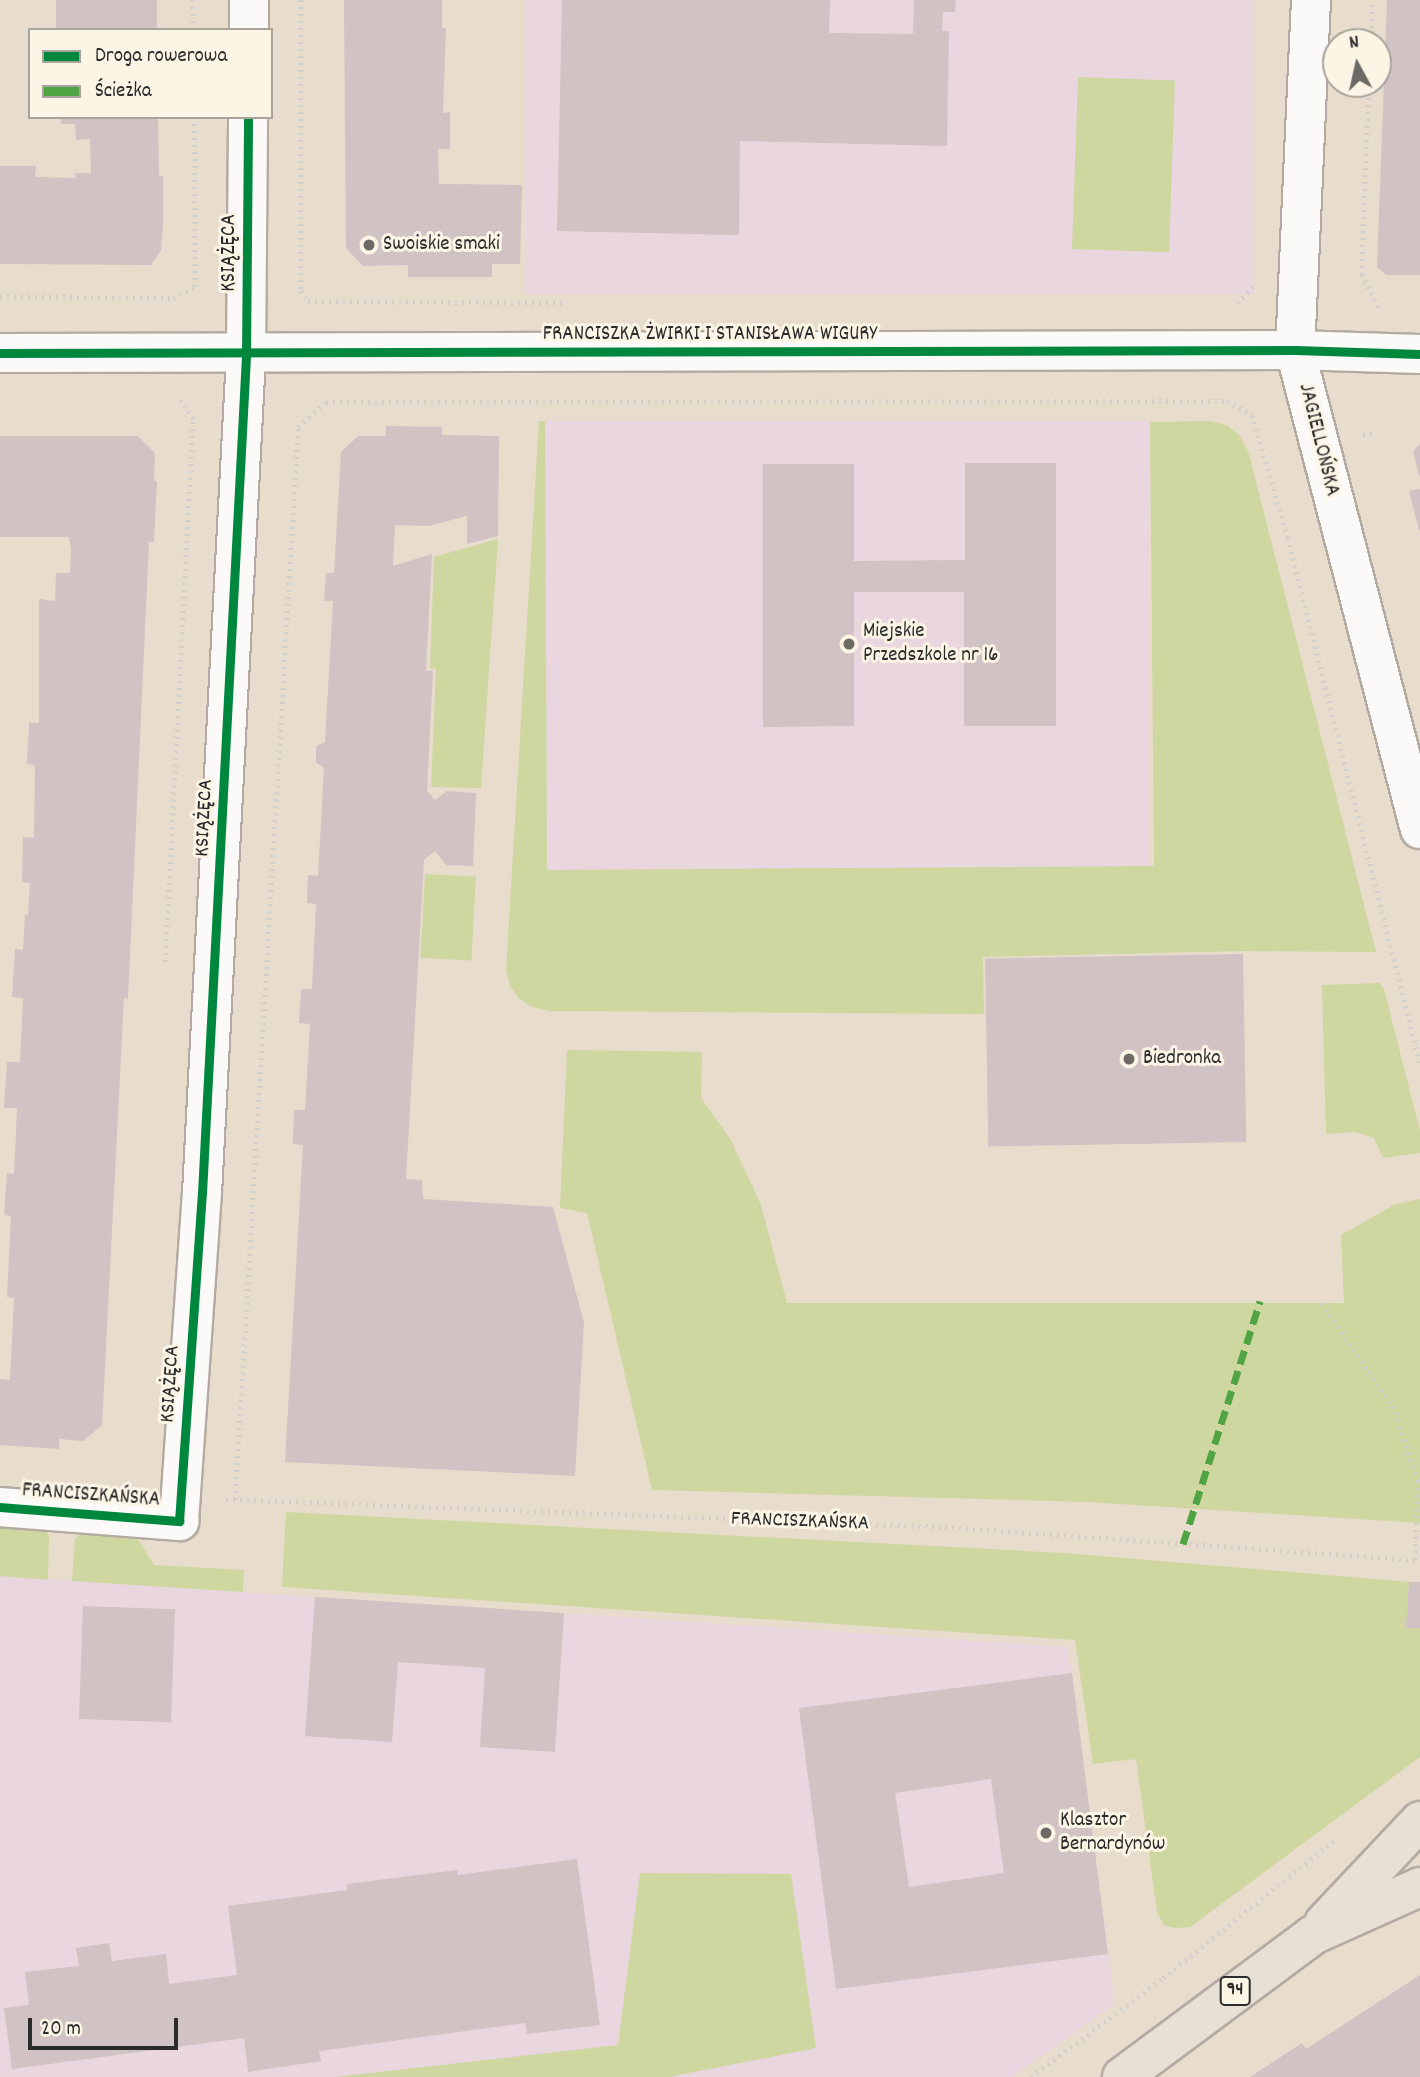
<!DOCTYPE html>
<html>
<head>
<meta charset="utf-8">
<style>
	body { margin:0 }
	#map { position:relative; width:1420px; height:2077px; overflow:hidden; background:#e8dccd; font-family:Dekko,sans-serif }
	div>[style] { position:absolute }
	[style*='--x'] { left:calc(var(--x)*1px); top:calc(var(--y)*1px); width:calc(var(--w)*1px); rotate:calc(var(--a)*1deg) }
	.built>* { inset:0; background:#e9d6df; transform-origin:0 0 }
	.green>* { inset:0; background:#ced79f; transform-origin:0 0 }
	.building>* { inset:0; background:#d1c2c3; transform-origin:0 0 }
	.path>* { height:4.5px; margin-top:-2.25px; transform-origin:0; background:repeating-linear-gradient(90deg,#d3d0cc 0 2px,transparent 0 7px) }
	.roads { filter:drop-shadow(2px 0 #b3aba2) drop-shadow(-2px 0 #b3aba2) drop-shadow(0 2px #b3aba2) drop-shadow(0 -2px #b3aba2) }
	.minor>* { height:38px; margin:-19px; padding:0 19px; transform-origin:19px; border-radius:19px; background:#fcfaf8 }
	.major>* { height:38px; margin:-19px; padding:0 19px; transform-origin:19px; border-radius:19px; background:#e8e0d4 }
	.quiet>* { height:7px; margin-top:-3.5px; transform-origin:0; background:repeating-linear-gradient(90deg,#51a443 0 14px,transparent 0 21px) }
	.cycleway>* { height:9px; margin:-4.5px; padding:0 4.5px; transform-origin:4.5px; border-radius:4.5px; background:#00873e }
	.dots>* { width:19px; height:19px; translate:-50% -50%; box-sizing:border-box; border:4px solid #fcf5e5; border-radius:50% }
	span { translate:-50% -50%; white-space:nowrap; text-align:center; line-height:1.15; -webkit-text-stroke:6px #fcf5e5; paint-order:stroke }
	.shield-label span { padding:2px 5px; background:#fcf5e5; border:2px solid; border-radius:5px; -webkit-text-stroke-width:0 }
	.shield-label { font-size:19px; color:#2b2b2b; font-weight:700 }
	.poi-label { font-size:21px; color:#2b2b2b }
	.left { translate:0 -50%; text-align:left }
	.street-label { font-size:21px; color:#2b2b2b }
	.legend { position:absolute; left:28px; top:28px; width:245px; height:91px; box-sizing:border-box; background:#fcf5e5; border:2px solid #a8a49b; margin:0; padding:9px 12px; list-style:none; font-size:21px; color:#2b2b2b }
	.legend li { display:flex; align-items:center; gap:14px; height:35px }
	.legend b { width:35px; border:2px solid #a8a49b }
	.north { position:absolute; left:1322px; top:28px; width:70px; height:70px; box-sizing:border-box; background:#fcf5e5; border:2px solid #a8a49b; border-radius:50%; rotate:352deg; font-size:19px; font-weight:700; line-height:28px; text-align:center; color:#2b2b2b }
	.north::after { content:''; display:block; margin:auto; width:24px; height:32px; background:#6d6964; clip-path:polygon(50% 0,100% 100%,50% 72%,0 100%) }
	.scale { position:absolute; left:28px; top:2018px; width:150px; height:32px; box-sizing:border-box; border:4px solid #2b2b2b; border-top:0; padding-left:9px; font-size:21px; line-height:24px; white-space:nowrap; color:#2b2b2b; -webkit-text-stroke:5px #fcf5e5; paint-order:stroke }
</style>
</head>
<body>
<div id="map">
	<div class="built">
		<i style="left:525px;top:0;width:728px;height:294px"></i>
		<i style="left:545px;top:421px;width:605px;height:449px"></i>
		<i style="clip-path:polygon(0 1576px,1068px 1647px,1115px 2004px,1012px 2077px,0 2077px)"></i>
	</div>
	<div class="green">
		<i style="left:1078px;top:77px;width:97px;height:172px;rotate:2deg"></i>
		<i style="clip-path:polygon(539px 421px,545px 421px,547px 870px,1154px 866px,1150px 422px,1211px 421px,1228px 426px,1240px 436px,1249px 454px,1376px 952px,1244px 951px,983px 957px,984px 1014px,550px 1011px,532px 1007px,519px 998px,510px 986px,506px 971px)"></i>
		<i style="clip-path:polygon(498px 539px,481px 788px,431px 787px,436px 669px,430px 668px,434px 557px)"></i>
		<i style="left:425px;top:874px;width:51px;height:84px;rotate:3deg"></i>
		<i style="clip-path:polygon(1379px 983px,1384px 989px,1420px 1131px,1420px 1153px,1383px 1158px,1374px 1138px,1355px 1132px,1326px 1134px,1322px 985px)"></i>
		<i style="clip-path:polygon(567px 1050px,702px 1052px,701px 1098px,731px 1140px,761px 1205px,787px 1303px,1344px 1303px,1341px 1235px,1396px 1204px,1420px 1199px,1420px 1523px,1088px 1502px,652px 1490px,587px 1213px,560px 1208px)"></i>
		<i style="clip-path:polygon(286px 1512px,1064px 1553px,1409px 1582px,1406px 1627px,1420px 1628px,1420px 1757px,1190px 1927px,1176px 1928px,1165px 1926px,1157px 1913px,1136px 1759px,1093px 1764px,1075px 1640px,282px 1587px)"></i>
		<i style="clip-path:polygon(0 1523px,40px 1525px,49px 1535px,48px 1580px,0 1576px)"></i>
		<i style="clip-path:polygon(88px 1528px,133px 1531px,154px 1565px,244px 1570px,243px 1592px,72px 1581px,75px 1539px)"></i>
		<i style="clip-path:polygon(640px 1873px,791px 1874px,816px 2048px,669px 2077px,334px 2077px,618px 2045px)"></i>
	</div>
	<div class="building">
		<i style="left:56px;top:0;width:101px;height:30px"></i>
		<i style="clip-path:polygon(344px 0,442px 0,442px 28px,446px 28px,443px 113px,450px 112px,450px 149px,438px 149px,439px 184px,522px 185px,520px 264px,492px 264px,492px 277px,408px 277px,408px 265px,363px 266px,346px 248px)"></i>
		<i style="clip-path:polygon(562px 0,830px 0,829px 33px,913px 34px,914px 0,956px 0,955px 12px,943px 12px,942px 31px,949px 31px,947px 146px,740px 141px,739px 235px,557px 231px)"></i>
		<i style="clip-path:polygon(1387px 0,1420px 0,1420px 275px,1386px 275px,1377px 267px)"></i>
		<i style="clip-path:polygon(61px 117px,158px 117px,159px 177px,163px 176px,163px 225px,161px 250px,151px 265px,0 264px,0 166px,36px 166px,35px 177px,76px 178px,75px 173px,91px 173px,90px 139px,76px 140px,75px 124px,61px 124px)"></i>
		<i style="clip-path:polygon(386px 426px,442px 427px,442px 435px,499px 436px,498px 536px,467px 544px,467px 516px,428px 526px,395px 525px,393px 566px,432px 554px,426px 671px,433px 671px,427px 791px,435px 800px,447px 791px,476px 793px,473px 866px,446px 865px,435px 851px,424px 860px,406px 1179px,422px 1180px,423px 1199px,553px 1207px,584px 1322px,575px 1476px,285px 1462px,303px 1145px,293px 1144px,294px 1110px,305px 1110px,310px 1024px,299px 1023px,301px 989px,312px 989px,316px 904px,307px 903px,308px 875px,318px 876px,324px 768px,316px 762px,316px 746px,325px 742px,333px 601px,324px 601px,326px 573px,334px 573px,341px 452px,358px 436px,386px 436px)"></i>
		<i style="clip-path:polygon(0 436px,138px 436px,155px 453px,154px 481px,157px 481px,154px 542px,149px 542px,128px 999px,124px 998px,102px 1425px,83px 1441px,59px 1439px,59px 1449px,0 1445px,0 1379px,10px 1380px,14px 1298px,7px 1297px,11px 1216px,4px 1215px,7px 1173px,14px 1174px,17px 1108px,4px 1108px,7px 1062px,20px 1062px,23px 998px,12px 997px,15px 949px,23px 950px,25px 915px,28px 915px,30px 883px,22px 882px,23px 837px,34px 838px,35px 765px,27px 764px,29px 723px,39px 723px,39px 599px,55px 601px,56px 573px,70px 573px,71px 549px,69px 537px,0 537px)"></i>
		<i style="clip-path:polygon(1420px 443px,1420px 476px,1419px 476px,1413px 452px)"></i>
		<i style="clip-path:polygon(965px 463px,1056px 463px,1056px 726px,964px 726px,964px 592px,854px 592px,854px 726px,763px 727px,763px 464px,854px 464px,854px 561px,965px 560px)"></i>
		<i style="clip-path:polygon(1420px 489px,1420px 530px,1419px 530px,1409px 491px)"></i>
		<i style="left:1243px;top:954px;width:188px;height:258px;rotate:89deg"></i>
		<i style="clip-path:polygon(1409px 1582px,1420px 1582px,1420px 1628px,1406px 1628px)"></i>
		<i style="clip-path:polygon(315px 1597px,564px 1613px,555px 1752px,480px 1747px,485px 1668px,398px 1662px,392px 1742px,305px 1736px)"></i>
		<i style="left:83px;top:1606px;width:92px;height:113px;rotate:2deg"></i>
		<i style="clip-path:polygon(evenodd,1072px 1673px,1108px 1954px,836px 1989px,799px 1708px,1072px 1673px,991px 1779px,1004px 1873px,909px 1887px,895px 1793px,991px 1779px)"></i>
		<i style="clip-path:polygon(577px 1859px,600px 2025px,527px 2034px,525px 2023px,319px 2051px,321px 2061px,248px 2072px,244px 2038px,12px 2069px,4px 2008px,29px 2005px,25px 1972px,79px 1966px,76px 1948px,109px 1943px,112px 1961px,166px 1954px,169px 1984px,237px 1975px,228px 1906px,347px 1890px,347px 1884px,457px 1870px,458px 1875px)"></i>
		<i style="clip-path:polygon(1420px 1975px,1420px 2077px,1250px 2077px,1302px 2043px,1306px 2049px)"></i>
	</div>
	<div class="path">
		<i style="--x:193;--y:0;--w:30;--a:90"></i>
		<i style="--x:301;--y:0;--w:291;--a:90"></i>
		<i style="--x:301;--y:291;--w:12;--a:55"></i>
		<i style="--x:308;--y:301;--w:256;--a:0.4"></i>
		<i style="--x:1371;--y:42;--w:42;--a:-88.6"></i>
		<i style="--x:1369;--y:84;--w:190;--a:92.1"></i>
		<i style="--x:1362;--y:274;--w:37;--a:64"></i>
		<i style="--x:0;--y:296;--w:173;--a:0.7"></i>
		<i style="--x:173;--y:298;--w:25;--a:-27"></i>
		<i style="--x:195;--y:287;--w:170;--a:-90.3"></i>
		<i style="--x:1237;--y:303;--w:23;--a:-45"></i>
		<i style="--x:1363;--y:435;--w:11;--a:-10"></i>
		<i style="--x:165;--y:962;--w:544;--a:-87.05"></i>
		<i style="--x:193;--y:419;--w:25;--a:-124"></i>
		<i style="--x:1322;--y:1303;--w:125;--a:55.4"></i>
		<i style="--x:1393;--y:1406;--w:79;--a:71.6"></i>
		<i style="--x:1418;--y:1481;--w:79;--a:92.2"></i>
		<i style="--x:226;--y:1499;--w:720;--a:2.23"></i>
		<i style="--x:945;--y:1527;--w:476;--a:4"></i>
		<i style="--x:235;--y:1500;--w:1075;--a:-86.64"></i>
		<i style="--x:298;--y:427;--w:38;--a:-42"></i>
		<i style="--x:326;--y:402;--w:901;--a:-0.06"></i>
		<i style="--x:1227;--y:401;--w:29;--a:29"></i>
		<i style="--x:1252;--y:415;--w:128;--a:73.7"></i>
		<i style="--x:1288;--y:538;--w:541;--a:75.89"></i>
		<i style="--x:1031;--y:2077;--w:165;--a:-36.9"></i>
		<i style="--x:1163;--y:1978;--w:222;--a:-38.8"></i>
	</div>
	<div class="roads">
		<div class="minor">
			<i style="--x:1311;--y:0;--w:350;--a:92.6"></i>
			<i style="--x:1295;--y:350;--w:495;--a:75.4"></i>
			<i style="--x:249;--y:30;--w:30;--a:-90"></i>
			<i style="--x:0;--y:353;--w:1295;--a:-0.13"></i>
			<i style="--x:1295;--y:350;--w:125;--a:1.8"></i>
			<i style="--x:0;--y:1507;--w:180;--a:4.5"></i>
			<i style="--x:179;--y:1521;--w:329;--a:-86"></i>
			<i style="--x:202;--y:1193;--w:839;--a:-86.99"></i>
			<i style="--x:246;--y:355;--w:238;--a:-89.5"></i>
		</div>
		<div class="major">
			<i style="--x:1324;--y:1923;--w:140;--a:-46.7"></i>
			<i style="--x:1122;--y:2077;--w:238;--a:-36.6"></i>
			<i style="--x:1313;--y:1935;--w:117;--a:-24.2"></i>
		</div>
	</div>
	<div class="quiet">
		<i style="--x:1183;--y:1544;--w:255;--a:-72.4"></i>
	</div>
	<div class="cycleway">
		<i style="--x:0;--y:353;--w:1295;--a:-0.13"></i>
		<i style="--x:1295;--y:350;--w:125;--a:1.8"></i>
		<i style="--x:0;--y:1507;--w:180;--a:4.5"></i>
		<i style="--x:179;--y:1521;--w:329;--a:-86"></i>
		<i style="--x:202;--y:1193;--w:839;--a:-86.99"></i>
		<i style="--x:246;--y:355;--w:238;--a:-89.5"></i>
	</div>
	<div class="dots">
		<i style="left:369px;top:245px;background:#6d6964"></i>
		<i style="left:849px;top:644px;background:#6d6964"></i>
		<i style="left:1129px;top:1059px;background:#6d6964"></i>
		<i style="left:1046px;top:1833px;background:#6d6964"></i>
	</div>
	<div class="shield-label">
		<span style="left:1235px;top:1991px">94</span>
	</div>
	<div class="poi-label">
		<span class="left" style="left:383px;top:245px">Swoiskie smaki</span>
		<span class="left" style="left:863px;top:644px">Miejskie<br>Przedszkole nr 16</span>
		<span class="left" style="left:1143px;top:1059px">Biedronka</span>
		<span class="left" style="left:1060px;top:1833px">Klasztor<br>Bernardynów</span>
	</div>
	<div class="street-label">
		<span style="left:230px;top:253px;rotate:-90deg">KSIĄŻĘCA</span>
		<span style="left:710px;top:335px">FRANCISZKA ŻWIRKI I STANISŁAWA WIGURY</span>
		<span style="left:1318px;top:440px;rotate:76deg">JAGIELLOŃSKA</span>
		<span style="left:205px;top:818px;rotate:-87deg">KSIĄŻĘCA</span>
		<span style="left:171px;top:1384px;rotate:-86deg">KSIĄŻĘCA</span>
		<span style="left:91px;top:1496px;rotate:4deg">FRANCISZKAŃSKA</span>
		<span style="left:800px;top:1522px;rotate:2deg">FRANCISZKAŃSKA</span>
	</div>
	<ul class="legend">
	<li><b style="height:9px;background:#00873e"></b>Droga rowerowa</li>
	<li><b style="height:9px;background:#51a443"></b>Ścieżka</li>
	</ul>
	<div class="north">N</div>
	<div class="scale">20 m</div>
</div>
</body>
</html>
